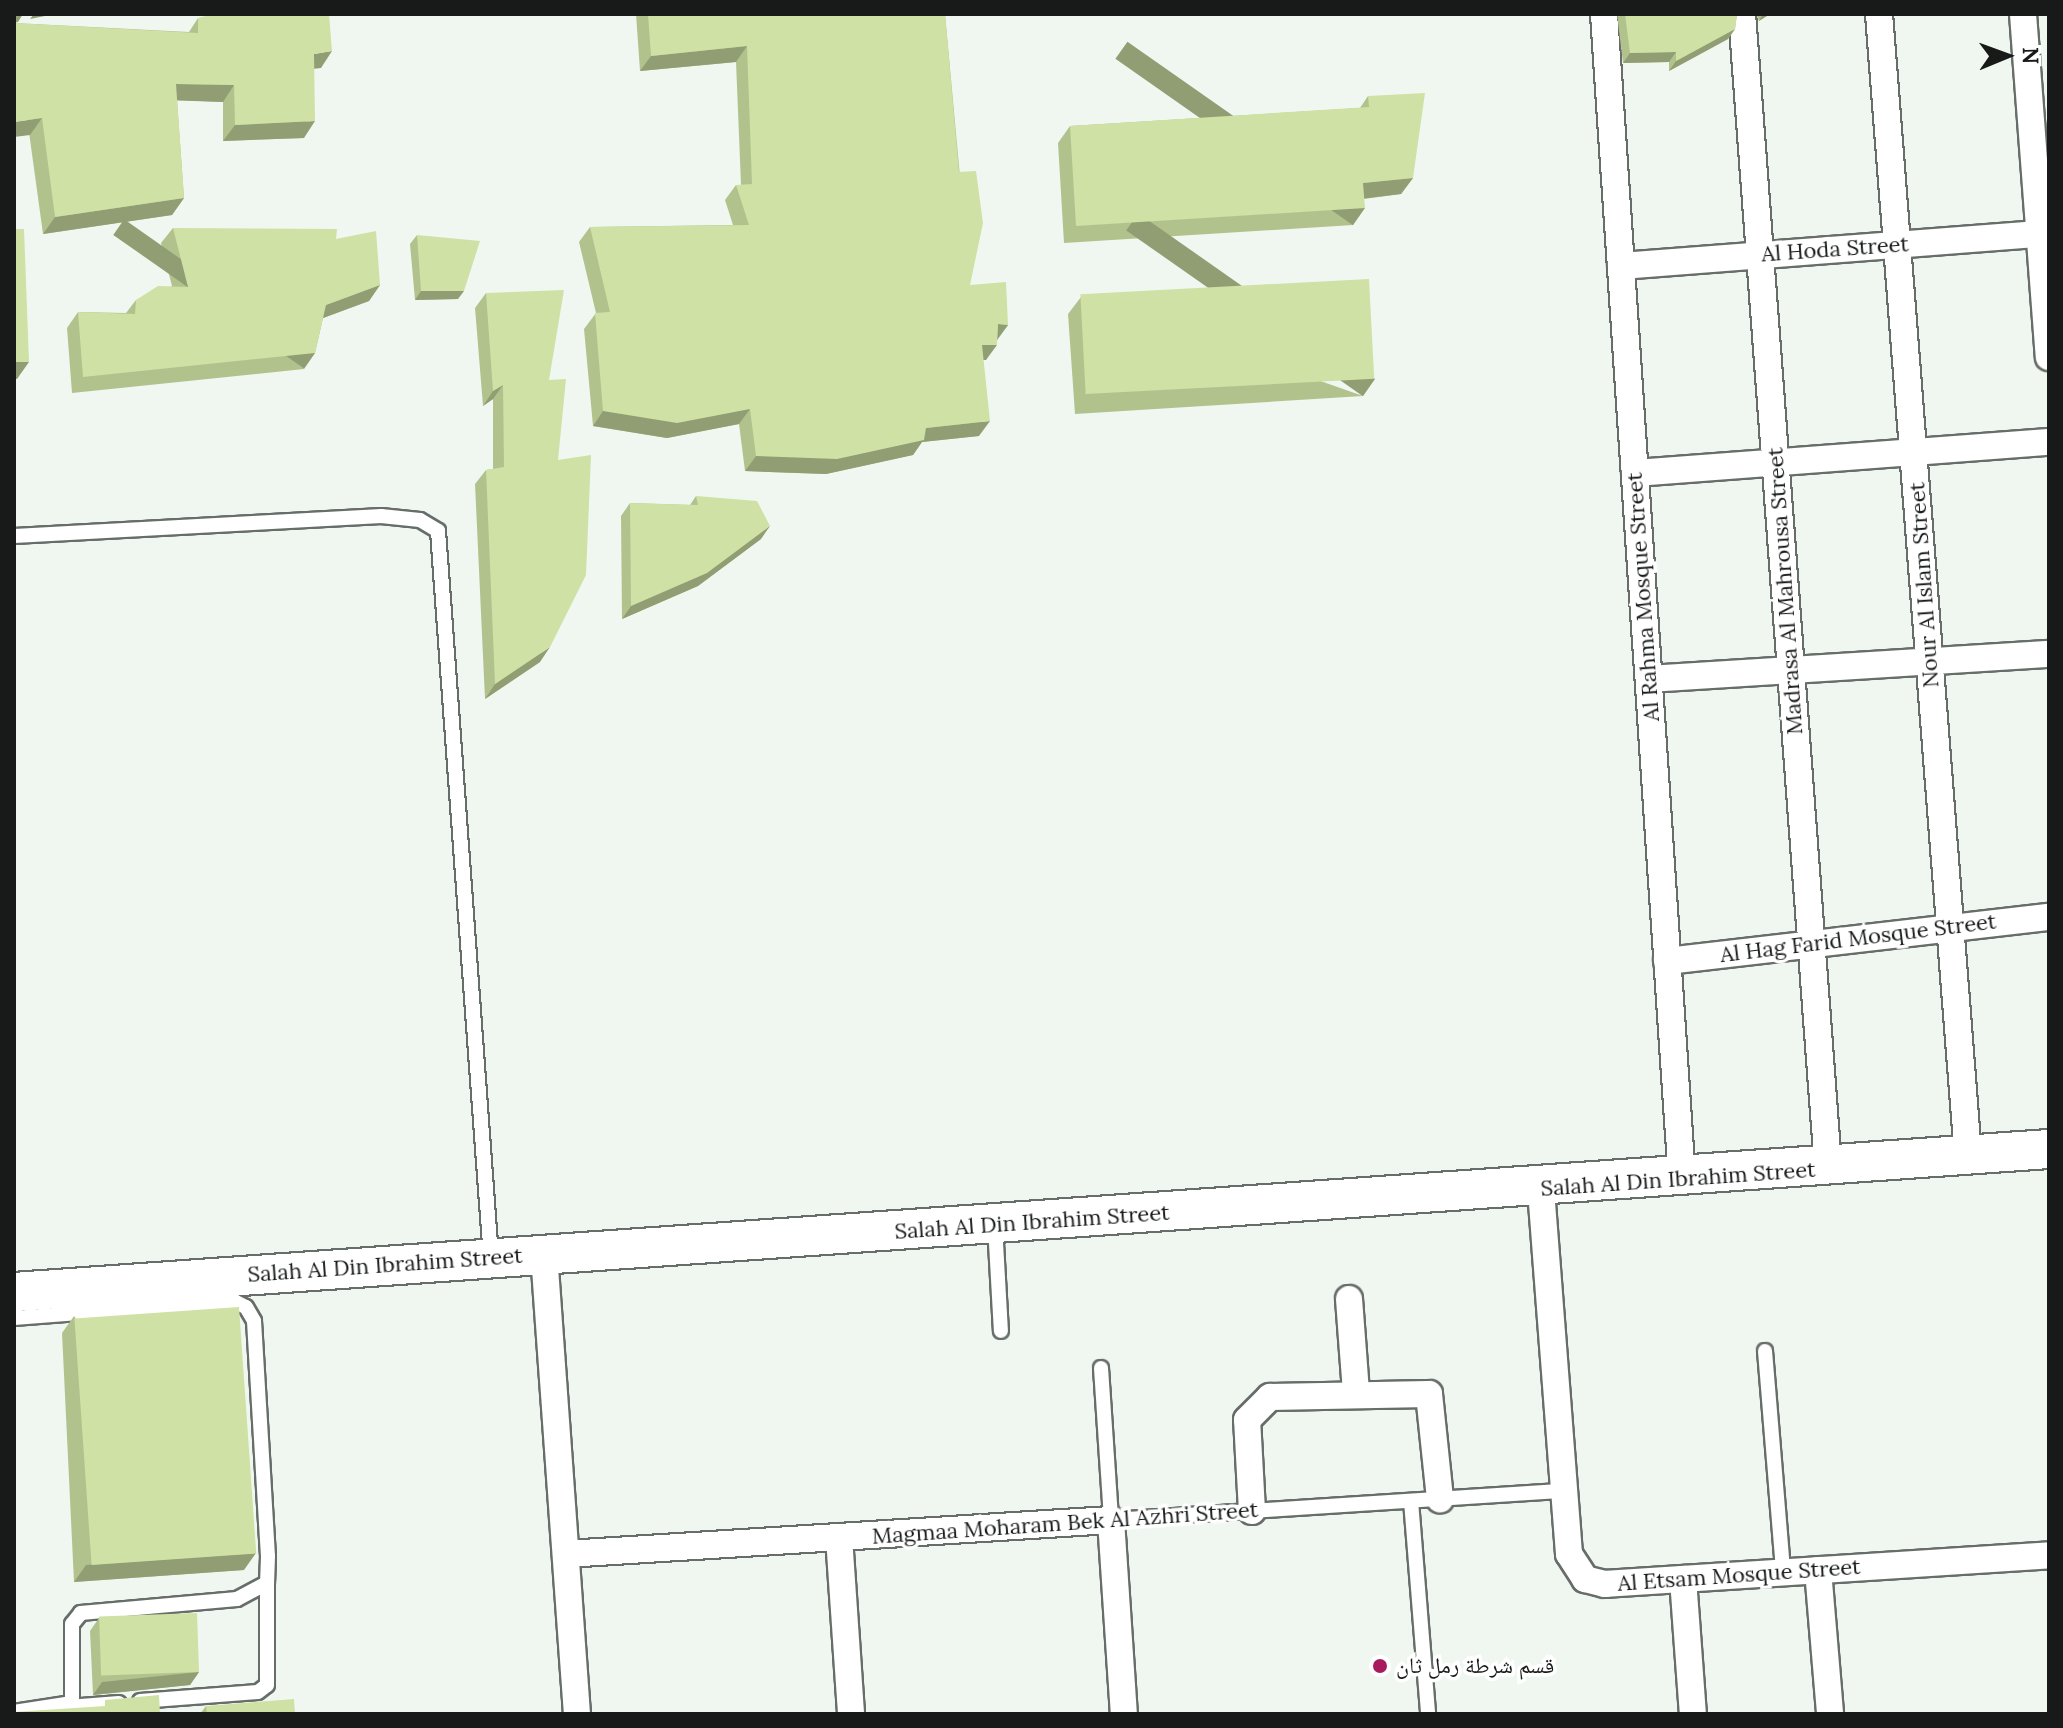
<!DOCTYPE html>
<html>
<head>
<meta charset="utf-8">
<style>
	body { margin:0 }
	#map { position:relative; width:2063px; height:1728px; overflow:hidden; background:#f0f7f1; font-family:Lora,"Noto Naskh Arabic",serif }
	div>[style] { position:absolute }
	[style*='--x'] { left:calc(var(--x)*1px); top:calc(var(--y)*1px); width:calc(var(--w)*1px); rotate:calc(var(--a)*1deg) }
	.roads { filter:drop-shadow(2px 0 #676d68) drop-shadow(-2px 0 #676d68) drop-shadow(0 2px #676d68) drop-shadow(0 -2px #676d68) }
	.lane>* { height:14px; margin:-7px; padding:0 7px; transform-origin:7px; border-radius:7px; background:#fff }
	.street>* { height:26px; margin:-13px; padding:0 13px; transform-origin:13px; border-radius:13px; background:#fff }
	.secondary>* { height:38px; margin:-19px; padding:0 19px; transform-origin:19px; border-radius:19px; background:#fff }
	.wall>* { inset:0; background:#b2c28d }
	.shaded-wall>* { inset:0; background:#919e73; transform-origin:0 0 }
	.building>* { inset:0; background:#cfe1a4; transform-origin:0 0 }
	.dots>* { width:22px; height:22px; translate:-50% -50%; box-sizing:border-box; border:4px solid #fff; border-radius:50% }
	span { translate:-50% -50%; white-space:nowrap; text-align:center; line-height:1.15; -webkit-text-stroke:7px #fff; paint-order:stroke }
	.street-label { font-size:22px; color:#171a18 }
	.poi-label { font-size:22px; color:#171a18 }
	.left { translate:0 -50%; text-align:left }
	.frame { position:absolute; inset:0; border:16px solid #171a18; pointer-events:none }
	.north { position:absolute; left:1967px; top:16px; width:80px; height:80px; -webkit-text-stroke:6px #fff; paint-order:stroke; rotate:89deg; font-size:22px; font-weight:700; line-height:32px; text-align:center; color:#171a18 }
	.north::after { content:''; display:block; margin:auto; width:28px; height:36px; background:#171a18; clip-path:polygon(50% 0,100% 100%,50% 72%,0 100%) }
</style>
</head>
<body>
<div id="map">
	<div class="roads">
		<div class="lane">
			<i style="--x:14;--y:536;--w:368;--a:-3.1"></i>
			<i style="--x:381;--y:516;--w:39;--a:6"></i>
			<i style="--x:420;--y:520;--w:21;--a:31"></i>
			<i style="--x:438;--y:531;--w:729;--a:85.83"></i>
			<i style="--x:995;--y:1225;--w:106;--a:86.8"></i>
			<i style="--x:14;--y:1318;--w:221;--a:-4.4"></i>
			<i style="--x:234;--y:1301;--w:13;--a:27"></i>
			<i style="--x:246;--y:1307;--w:16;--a:60"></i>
			<i style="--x:254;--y:1321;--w:235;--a:86.6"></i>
			<i style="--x:268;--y:1556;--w:27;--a:92"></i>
			<i style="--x:267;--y:1583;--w:34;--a:152"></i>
			<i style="--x:237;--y:1599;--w:157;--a:174.9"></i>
			<i style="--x:81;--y:1613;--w:14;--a:129"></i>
			<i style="--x:72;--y:1624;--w:79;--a:90"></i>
			<i style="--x:72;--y:1703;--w:59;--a:171.2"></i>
			<i style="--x:1765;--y:1351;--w:222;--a:85.3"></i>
			<i style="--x:1101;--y:1368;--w:152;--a:86.2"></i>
			<i style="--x:1111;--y:1520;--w:454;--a:-3.7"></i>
			<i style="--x:1411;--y:1501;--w:214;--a:85.4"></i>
			<i style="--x:140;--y:1701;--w:118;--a:-4.4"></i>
			<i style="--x:258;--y:1692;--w:11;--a:-38"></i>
			<i style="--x:267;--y:1685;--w:102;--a:-90"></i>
			<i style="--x:68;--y:1707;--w:51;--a:-4.5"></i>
		</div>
		<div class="street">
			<i style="--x:1604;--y:14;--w:1168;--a:86.17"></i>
			<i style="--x:1742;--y:14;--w:1156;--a:85.73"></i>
			<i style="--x:1879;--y:14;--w:1145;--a:85.54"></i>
			<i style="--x:2023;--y:14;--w:344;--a:85.7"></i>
			<i style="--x:1621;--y:266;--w:429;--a:-4.4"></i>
			<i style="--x:1635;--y:473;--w:415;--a:-4.3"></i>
			<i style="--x:1649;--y:679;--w:401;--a:-3.6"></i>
			<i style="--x:1667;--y:961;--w:385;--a:-6.6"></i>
			<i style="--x:1541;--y:1190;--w:365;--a:85.6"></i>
			<i style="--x:1569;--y:1554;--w:30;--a:57"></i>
			<i style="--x:1585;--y:1579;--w:21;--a:14"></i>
			<i style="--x:1605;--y:1584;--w:445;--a:-3.7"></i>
			<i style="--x:544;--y:1254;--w:461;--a:85.9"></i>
			<i style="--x:1349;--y:1299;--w:94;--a:85.7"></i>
			<i style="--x:1252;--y:1511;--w:91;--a:-93.1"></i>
			<i style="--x:1247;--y:1420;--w:33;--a:-45"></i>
			<i style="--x:1270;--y:1397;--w:159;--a:-1.1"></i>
			<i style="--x:1429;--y:1394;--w:106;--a:84"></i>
			<i style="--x:839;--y:1537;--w:177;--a:86.1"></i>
			<i style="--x:566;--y:1554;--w:546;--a:-3.57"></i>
			<i style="--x:1111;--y:1520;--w:194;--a:86.2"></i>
			<i style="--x:1818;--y:1570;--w:144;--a:85.2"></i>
			<i style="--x:1683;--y:1579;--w:135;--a:85.8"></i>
		</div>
		<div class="secondary">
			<i style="--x:14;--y:1292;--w:2040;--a:-4.02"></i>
		</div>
	</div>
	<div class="wall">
		<i style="clip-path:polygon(636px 14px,945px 14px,970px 285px,1008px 325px,997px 340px,986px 360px,983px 360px,979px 436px,922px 442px,913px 455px,826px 474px,745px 471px,739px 424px,667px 438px,593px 426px,584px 329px,596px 313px,579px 242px,590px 227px,733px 225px,725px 200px,736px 185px,741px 185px,736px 62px,640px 71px)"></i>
		<i style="clip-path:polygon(1617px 14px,1737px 14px,1735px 29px,1728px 39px,1669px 71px,1669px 62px,1623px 63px)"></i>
		<i style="clip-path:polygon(1756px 14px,1770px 14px,1759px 21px)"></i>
		<i style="clip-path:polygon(198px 18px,321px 68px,314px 68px,304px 138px,223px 141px,223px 102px,177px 100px,184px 198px,172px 215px,43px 234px,14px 23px,189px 32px)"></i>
		<i style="clip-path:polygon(1368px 96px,1413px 178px,1401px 194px,1364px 199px,1353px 225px,1064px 243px,1058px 143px,1070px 126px,1360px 108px)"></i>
		<i style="clip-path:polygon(173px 228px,336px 239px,380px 285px,369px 301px,323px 318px,315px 353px,304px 369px,72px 393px,67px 328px,78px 312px,126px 313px,136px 300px,172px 286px,161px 243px)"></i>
		<i style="clip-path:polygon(417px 235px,458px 299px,415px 300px,410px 244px)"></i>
		<i style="clip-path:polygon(486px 293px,549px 380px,558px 460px,540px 662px,485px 699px,475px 484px,486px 470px,493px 469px,493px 399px,483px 406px,475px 308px)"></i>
		<i style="clip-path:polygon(1081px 297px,1363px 396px,1075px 414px,1068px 314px)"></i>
		<i style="clip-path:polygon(696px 496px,761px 539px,698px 586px,622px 619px,621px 516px,630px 503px,690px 505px)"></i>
		<i style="clip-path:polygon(74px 1316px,244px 1570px,74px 1582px,62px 1333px)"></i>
		<i style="clip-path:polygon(99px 1618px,199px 1672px,190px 1685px,93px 1695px,90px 1631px)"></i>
		<i style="clip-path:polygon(206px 1706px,295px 1714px,200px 1714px)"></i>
	</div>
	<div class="shaded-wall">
		<i style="clip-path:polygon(14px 14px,23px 14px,18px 22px,14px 23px)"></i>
		<i style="clip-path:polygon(34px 14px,55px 14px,30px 19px)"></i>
		<i style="clip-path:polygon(1763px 14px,1770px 14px,1759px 21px)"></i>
		<i style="clip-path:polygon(1735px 29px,1728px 39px,1669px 71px,1676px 61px)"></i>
		<i style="clip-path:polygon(747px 46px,736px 62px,640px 71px,651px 56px)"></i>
		<i style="clip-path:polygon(332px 51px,321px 68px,303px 70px,314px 54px)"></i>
		<i style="clip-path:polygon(1676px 52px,1669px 62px,1623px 63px,1630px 53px)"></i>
		<i style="clip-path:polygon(176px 84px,234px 85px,223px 102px,164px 100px)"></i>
		<i style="clip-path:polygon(42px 118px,30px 135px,14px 137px,14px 122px)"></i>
		<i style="clip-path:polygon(315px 121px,304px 138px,223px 141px,235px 125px)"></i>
		<i style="clip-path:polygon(1413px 178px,1401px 194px,1351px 200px,1363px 183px)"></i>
		<i style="clip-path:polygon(184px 198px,172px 215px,43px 234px,55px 217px)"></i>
		<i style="left:1365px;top:208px;width:21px;height:290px;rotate:125deg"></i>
		<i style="clip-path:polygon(380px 285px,369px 301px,315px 321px,326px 305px)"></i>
		<i style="clip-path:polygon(421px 291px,464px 291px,458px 299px,415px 300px)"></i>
		<i style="clip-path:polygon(998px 324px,1008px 325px,997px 340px)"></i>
		<i style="clip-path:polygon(982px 345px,997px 345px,986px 360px,971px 360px)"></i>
		<i style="left:315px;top:353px;width:19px;height:233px;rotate:125deg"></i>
		<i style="clip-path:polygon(14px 362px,29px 362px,17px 379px,14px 379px)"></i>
		<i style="left:1375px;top:379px;width:21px;height:289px;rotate:125deg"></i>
		<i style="clip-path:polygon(503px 385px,493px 399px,483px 406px,493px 391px)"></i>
		<i style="clip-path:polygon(750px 409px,739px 424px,667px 438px,593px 426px,603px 411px)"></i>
		<i style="clip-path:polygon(990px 421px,979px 436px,922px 442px,913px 455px,826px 474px,745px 471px,756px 456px,926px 428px)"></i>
		<i style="clip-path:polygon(770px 526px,761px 539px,698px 586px,622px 619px,631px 606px)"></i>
		<i style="clip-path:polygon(550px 647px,540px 662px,485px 699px,495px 684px)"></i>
		<i style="clip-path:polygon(256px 1553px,244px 1570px,74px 1582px,86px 1565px)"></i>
		<i style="clip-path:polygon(199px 1672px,190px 1685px,93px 1695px,102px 1682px)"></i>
	</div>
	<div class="building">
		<i style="clip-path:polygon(214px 14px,329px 14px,332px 51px,314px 54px,315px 121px,235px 125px,234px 85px,176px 84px,184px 198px,55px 217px,42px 118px,14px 122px,14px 23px,198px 33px,198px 18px)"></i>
		<i style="clip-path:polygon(648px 14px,945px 14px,959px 172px,976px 171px,983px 223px,970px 285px,1006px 282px,1008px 325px,998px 324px,997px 345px,982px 345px,990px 421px,926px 428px,924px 440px,837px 459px,756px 456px,750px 409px,677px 423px,603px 411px,595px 313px,610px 312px,590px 227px,749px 225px,736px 185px,752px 184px,747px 46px,651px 56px)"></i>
		<i style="clip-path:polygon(1625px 14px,1737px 14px,1735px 29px,1676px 61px,1676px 52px,1630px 53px)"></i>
		<i style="clip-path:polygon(1425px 93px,1413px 178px,1363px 183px,1365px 208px,1076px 226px,1070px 126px,1369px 107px,1368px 96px)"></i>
		<i style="clip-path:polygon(173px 228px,337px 229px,336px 239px,376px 231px,380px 285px,326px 305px,315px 353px,83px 377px,78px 312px,135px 314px,136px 300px,158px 286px,188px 287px)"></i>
		<i style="clip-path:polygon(14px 229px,24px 229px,29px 362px,14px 362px)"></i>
		<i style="clip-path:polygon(417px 235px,480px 241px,464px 291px,421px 291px)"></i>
		<i style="left:1369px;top:279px;width:100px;height:289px;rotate:87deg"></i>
		<i style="clip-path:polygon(564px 290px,549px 380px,566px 379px,558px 460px,591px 455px,586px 575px,550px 647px,495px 684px,486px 470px,504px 467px,503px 385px,493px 391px,486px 293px)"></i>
		<i style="clip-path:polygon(696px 496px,757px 501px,770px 526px,707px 573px,631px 606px,630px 503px,698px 505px)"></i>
		<i style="left:239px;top:1307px;width:247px;height:165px;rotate:86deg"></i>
		<i style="left:197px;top:1613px;width:59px;height:98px;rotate:88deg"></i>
		<i style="clip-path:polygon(159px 1695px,160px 1714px,14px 1714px,14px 1712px,105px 1706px,105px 1700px)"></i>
		<i style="clip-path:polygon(294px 1699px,295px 1714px,207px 1714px,206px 1706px)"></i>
	</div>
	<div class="dots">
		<i style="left:1380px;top:1666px;background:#a81b5d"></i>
	</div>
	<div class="street-label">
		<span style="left:1835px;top:249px;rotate:-4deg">Al Hoda Street</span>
		<span style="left:1924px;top:585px;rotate:-94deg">Nour Al Islam Street</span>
		<span style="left:1785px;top:591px;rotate:-94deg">Madrasa Al Mahrousa Street</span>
		<span style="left:1643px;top:597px;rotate:-94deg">Al Rahma Mosque Street</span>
		<span style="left:1858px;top:938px;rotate:-7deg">Al Hag Farid Mosque Street</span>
		<span style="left:1678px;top:1179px;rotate:-4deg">Salah Al Din Ibrahim Street</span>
		<span style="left:1032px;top:1222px;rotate:-4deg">Salah Al Din Ibrahim Street</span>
		<span style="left:385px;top:1265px;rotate:-4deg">Salah Al Din Ibrahim Street</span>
		<span style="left:1065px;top:1523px;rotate:-4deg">Magmaa Moharam Bek Al Azhri Street</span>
		<span style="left:1739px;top:1575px;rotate:-4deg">Al Etsam Mosque Street</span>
	</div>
	<div class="poi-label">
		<span class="left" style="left:1396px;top:1666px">قسم شرطة رمل ثان</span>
	</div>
	<div class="frame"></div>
	<div class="north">N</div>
</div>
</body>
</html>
